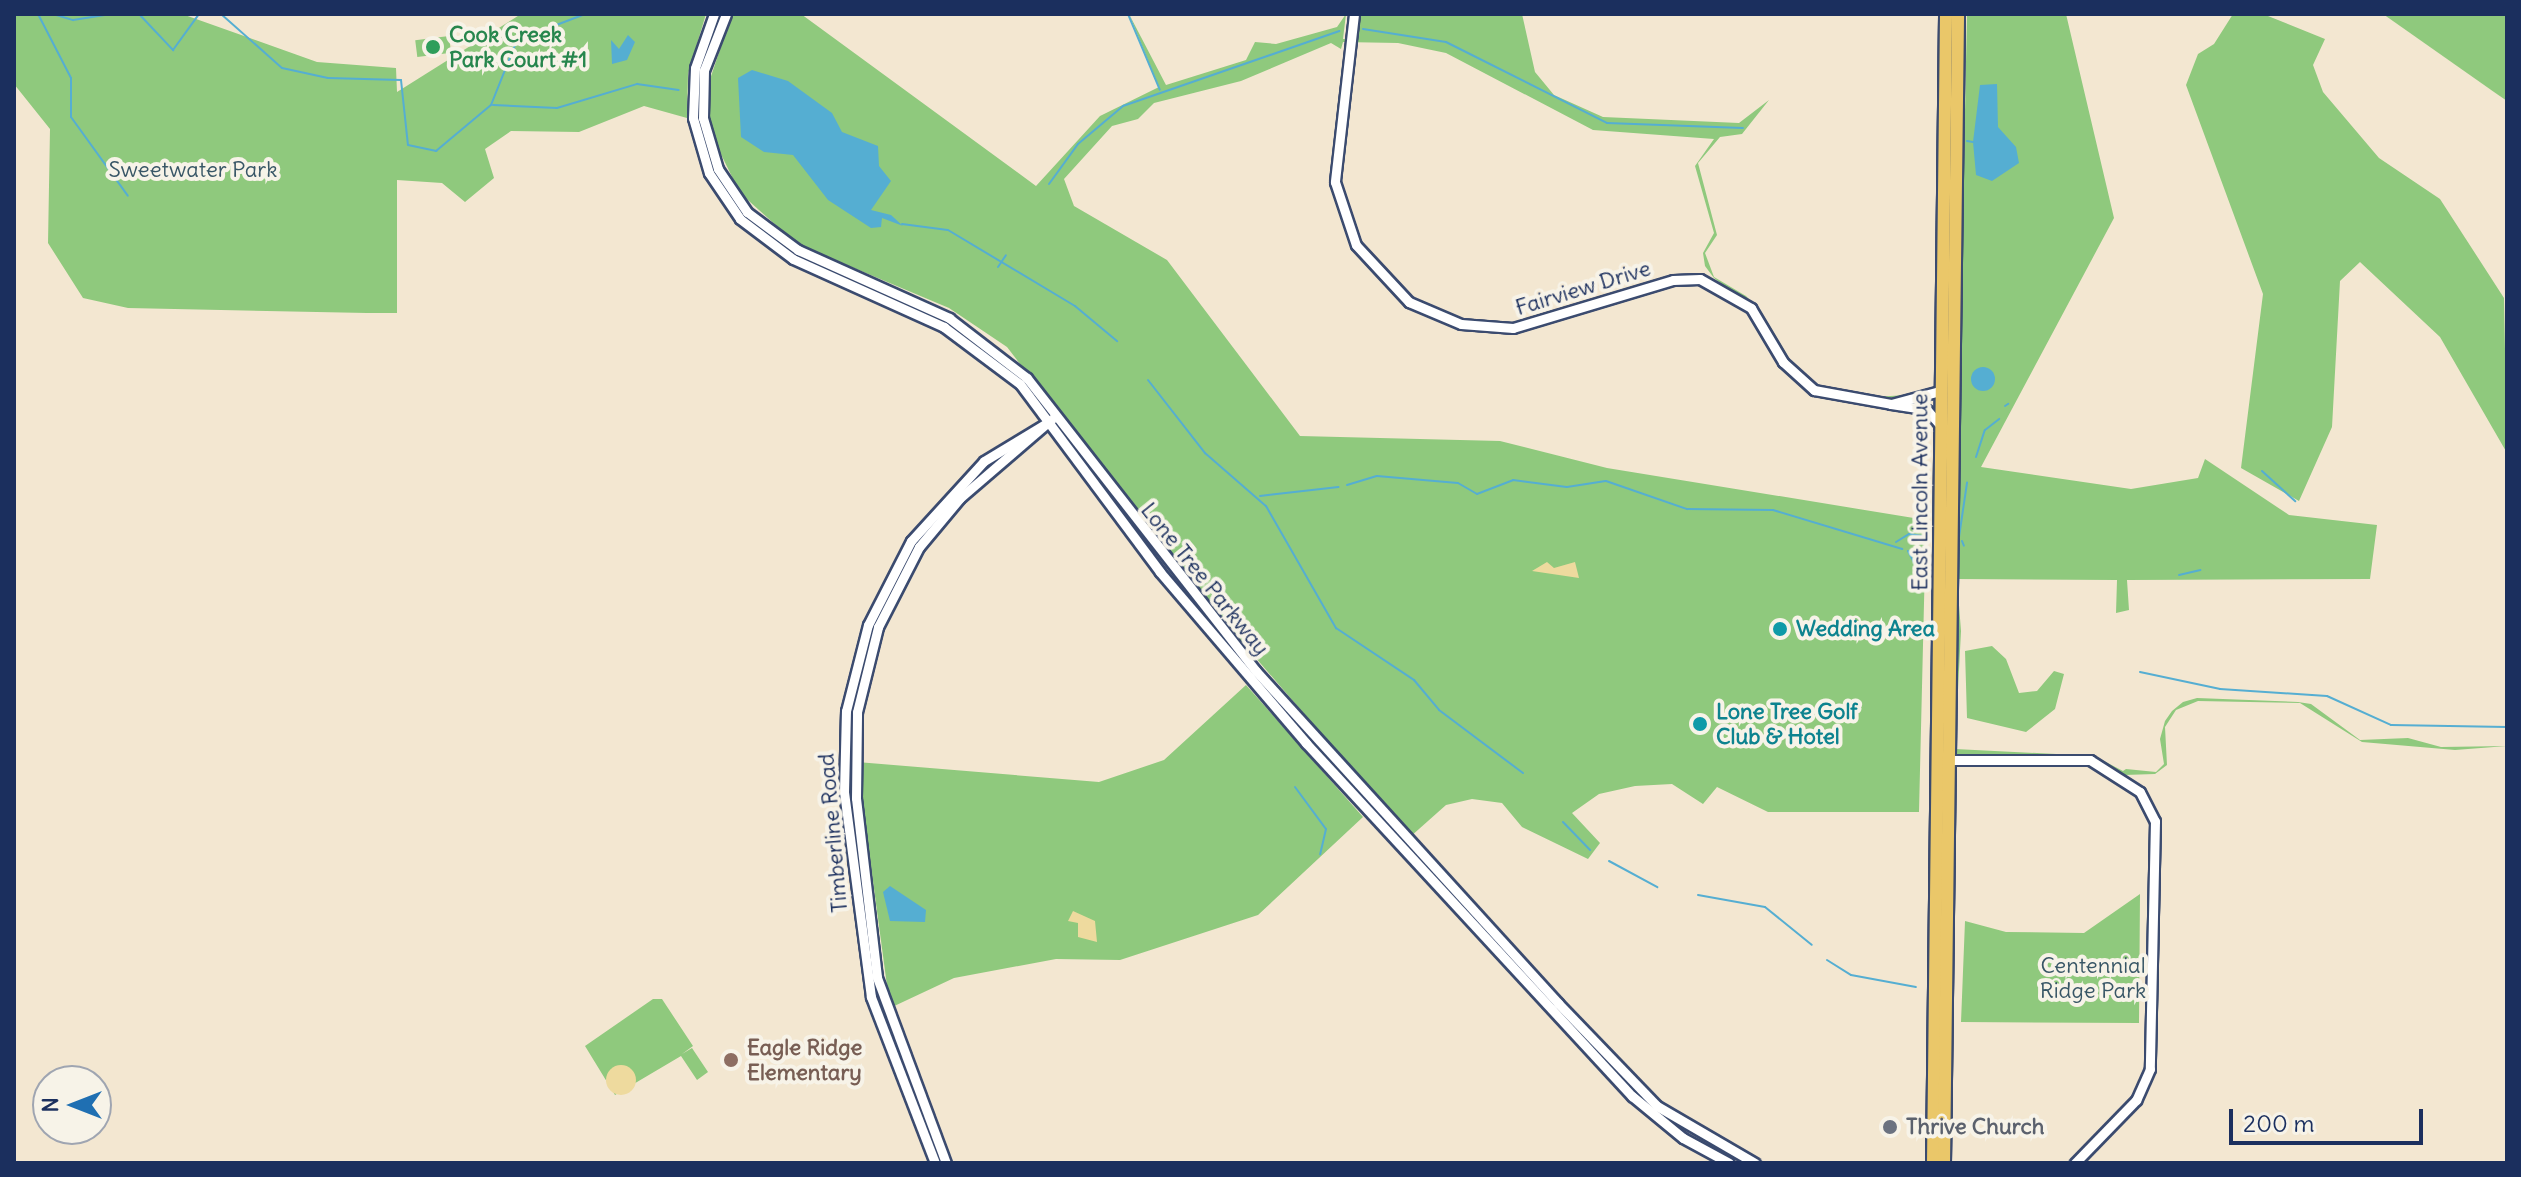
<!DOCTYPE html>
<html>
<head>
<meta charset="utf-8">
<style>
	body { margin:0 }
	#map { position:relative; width:2521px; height:1177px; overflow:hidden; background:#f3e7d1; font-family:Delius,sans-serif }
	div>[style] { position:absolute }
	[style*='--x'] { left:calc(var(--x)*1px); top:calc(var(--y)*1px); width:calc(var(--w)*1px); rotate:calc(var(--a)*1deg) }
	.green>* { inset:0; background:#8fc97d; transform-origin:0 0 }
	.sand>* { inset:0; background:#eeda9e }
	.round { border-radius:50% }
	.water>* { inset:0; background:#55aed2 }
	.stream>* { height:2px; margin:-1px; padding:0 1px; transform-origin:1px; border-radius:1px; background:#55aed2 }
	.roads { filter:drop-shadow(2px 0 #3b4b6f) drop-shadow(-2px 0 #3b4b6f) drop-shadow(0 2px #3b4b6f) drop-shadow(0 -2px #3b4b6f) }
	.tertiary>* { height:9px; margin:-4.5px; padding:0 4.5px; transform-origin:4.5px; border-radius:4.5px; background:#fff }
	.primary>* { height:12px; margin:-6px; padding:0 6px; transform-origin:6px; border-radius:6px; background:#eac769 }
	.dots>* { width:22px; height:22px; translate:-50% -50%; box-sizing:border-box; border:4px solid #f7f3e8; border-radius:50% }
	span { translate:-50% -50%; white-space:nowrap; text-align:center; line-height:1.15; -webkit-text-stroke:8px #f7f3e8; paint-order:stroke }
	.leisure-label { font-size:22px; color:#27864d; font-weight:700 }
	.left { translate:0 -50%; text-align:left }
	.park-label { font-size:22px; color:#385666 }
	.street-label { font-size:22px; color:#1b2f5e }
	.culture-label { font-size:22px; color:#0d838f; font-weight:700 }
	.education-label { font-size:22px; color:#785e54; font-weight:700 }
	.worship-label { font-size:22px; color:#5b616d; font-weight:700 }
	.frame { position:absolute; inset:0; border:16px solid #1b2f5e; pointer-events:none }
	.north { position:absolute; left:32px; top:1065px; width:80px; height:80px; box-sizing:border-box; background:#f7f3e8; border:2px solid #9fa5b1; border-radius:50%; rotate:270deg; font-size:22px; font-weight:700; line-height:32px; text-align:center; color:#1b2f5e }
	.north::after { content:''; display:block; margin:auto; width:28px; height:36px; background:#1f6fb2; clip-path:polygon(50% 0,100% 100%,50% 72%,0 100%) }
	.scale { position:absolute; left:2229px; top:1109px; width:194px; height:36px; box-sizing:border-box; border:4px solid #1b2f5e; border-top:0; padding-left:10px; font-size:24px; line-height:28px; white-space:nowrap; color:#1b2f5e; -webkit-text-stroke:6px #f7f3e8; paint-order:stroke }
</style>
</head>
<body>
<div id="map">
	<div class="green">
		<i style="clip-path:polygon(14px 14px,182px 14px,317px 62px,396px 68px,397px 92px,521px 14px,706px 14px,688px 74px,687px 118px,644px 106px,579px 132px,511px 131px,485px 149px,494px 178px,465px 202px,442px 183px,397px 180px,397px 313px,367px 313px,128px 308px,83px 298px,48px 243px,50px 129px,14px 84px)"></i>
		<i style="clip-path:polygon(732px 14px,801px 14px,1036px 186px,1100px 116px,1159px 87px,1129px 14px,1166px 85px,1246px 60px,1255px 42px,1276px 44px,1337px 27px,1346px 14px,1343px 39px,1354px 38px,1358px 14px,1522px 14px,1535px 72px,1554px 95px,1603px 117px,1739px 123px,1769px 100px,1742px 134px,1720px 137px,1698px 163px,1717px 235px,1705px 253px,1714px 277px,1746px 296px,1762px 313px,1792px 363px,1822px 388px,1874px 397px,1956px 392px,1959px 401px,1967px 14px,2066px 14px,2114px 218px,1981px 467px,2131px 489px,2198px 478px,2205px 459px,2289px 515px,2377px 525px,2370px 579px,2127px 580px,2129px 610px,2116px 613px,2117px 580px,1957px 579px,1961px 631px,1955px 749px,2076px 755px,2102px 760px,2123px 771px,2126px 769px,2156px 772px,2164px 764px,2160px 739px,2165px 721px,2172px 711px,2183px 702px,2197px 698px,2298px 702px,2311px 704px,2360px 740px,2408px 738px,2441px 747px,2507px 746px,2455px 750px,2362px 742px,2300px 703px,2198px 701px,2176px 710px,2165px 727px,2167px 765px,2155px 774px,2124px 775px,2099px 761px,1955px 754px,1952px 749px,1959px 622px,1954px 579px,1956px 396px,1845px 398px,1809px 384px,1792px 366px,1760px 314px,1714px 278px,1705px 266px,1703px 253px,1714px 233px,1695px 166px,1714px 139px,1593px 130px,1446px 53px,1398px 43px,1343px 42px,1341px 49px,1331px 43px,1241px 81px,1154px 103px,1138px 119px,1112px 126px,1064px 179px,1074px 206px,1167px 260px,1300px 436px,1500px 441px,1607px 468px,1926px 520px,1919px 812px,1768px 812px,1717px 787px,1703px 804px,1672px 784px,1635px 786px,1599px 794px,1572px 813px,1600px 843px,1588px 859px,1522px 827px,1502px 803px,1472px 799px,1446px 805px,1410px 837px,1169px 557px,1007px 347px,949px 308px,797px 244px,740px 193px,712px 136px,706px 91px)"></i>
		<i style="clip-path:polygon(2233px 14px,2263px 14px,2325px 39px,2313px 65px,2323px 92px,2379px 158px,2440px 199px,2504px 298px,2507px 453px,2440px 337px,2360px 262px,2340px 281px,2332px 427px,2299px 501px,2241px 468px,2263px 294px,2186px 85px,2198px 54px,2214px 44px)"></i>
		<i style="clip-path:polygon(2383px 14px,2507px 14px,2507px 101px,2494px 92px)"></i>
		<i style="left:449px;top:36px;width:17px;height:34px;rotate:83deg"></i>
		<i style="clip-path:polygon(1992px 646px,2006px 659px,2019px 693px,2037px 691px,2054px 671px,2064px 674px,2055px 709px,2026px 732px,1967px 718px,1965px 651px)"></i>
		<i style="clip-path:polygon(1246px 685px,1363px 817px,1258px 915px,1120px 960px,1056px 959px,954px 978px,890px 1008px,857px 762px,1099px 782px,1164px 760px)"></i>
		<i style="clip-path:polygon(2140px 894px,2139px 1023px,1961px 1022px,1965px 921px,2006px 932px,2084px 933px)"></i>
		<i style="clip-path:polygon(653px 999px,662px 999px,693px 1046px,682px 1054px,692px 1048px,708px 1072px,697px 1080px,681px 1056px,615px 1095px,585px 1046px)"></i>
	</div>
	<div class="sand">
		<i style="clip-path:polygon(1547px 562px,1554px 568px,1575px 562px,1579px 578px,1532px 571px)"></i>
		<i style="clip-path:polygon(1073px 911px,1095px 921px,1097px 942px,1078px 937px,1078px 923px,1068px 921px)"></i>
		<i class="round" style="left:606px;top:1065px;width:30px;height:30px"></i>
	</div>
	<div class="water">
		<i style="clip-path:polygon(628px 35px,635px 42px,627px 60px,612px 64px,611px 40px,619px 49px)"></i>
		<i style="clip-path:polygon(752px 70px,788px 81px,832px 113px,842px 132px,878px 146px,879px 166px,891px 181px,871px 210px,891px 215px,903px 226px,882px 218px,881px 227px,871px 228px,828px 200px,793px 155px,764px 152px,741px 137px,738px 78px)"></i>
		<i style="clip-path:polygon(1997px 84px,1998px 127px,2016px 147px,2019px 163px,1992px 181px,1976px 175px,1973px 142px,1980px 85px)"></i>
		<i class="round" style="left:1971px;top:367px;width:24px;height:24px"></i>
		<i style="clip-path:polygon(890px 886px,926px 910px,925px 922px,890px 921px,883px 892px)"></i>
	</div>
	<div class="stream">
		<i style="--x:38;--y:14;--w:72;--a:62.7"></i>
		<i style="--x:71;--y:78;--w:39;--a:90"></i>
		<i style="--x:71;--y:117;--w:97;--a:54.2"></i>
		<i style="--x:53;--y:14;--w:21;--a:17"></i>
		<i style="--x:73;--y:20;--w:37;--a:-9"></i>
		<i style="--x:139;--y:14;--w:50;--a:46.6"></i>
		<i style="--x:173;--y:50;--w:44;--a:-54.2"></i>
		<i style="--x:221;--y:14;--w:81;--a:41.5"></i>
		<i style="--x:282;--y:68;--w:47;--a:12.3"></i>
		<i style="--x:328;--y:78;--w:73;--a:1.6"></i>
		<i style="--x:401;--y:80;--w:65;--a:83.9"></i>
		<i style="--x:408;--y:145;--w:29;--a:12"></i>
		<i style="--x:436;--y:151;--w:72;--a:-39.9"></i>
		<i style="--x:491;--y:105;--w:70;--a:-68.2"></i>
		<i style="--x:517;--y:40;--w:73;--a:-20.9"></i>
		<i style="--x:1128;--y:14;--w:82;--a:67.2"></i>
		<i style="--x:1363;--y:29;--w:84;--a:8.9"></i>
		<i style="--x:1446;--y:42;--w:180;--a:26.7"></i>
		<i style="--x:1607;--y:123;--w:136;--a:2.1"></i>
		<i style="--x:493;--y:105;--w:64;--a:2.7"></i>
		<i style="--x:557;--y:108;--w:84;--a:-16.7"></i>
		<i style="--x:637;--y:84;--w:42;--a:8.1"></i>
		<i style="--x:1967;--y:141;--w:6;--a:9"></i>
		<i style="--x:1049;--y:184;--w:49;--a:-54.1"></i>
		<i style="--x:1078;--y:144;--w:59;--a:-40.2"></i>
		<i style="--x:1123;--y:106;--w:229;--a:-19.1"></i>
		<i style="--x:902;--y:224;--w:46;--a:7.4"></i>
		<i style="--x:948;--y:230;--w:148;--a:30.9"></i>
		<i style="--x:1075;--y:306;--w:55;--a:39.8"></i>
		<i style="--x:998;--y:267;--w:14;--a:-56"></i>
		<i style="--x:1148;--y:380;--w:93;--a:52"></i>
		<i style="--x:1205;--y:453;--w:81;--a:41"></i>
		<i style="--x:1266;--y:506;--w:141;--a:60.2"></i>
		<i style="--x:1336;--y:628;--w:94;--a:33.7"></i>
		<i style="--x:1414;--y:680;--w:39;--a:50"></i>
		<i style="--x:1439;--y:710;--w:105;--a:36.9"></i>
		<i style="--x:2005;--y:406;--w:4;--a:-34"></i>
		<i style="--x:1976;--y:457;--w:28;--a:-72"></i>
		<i style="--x:1985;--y:430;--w:18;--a:-38"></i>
		<i style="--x:2262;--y:471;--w:45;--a:42.3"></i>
		<i style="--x:1347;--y:485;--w:31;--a:-17"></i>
		<i style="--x:1377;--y:476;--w:81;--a:4.9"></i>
		<i style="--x:1458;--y:483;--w:22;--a:30"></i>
		<i style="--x:1477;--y:494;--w:39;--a:-21"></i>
		<i style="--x:1513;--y:480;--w:54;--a:7.4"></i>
		<i style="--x:1567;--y:487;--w:39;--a:-9"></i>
		<i style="--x:1606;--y:481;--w:86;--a:19.1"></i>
		<i style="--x:1687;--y:509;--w:86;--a:0.7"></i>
		<i style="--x:1773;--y:510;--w:135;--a:16.8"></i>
		<i style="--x:1260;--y:496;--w:79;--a:-6.6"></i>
		<i style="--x:1959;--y:537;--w:55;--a:-81.6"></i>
		<i style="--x:1962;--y:541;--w:5;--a:68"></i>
		<i style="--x:1896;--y:542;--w:15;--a:-32"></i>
		<i style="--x:1909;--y:534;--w:18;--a:9"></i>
		<i style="--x:1908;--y:551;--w:24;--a:62"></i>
		<i style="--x:2179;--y:575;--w:22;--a:-13"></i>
		<i style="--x:2140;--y:672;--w:82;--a:12"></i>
		<i style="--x:2220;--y:689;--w:107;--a:3.7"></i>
		<i style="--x:2327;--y:696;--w:70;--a:24.4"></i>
		<i style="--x:2391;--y:725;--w:116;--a:1"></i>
		<i style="--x:1295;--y:787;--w:52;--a:53.6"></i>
		<i style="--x:1326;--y:829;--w:26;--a:103"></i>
		<i style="--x:1563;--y:822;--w:39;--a:46"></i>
		<i style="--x:1609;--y:861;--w:55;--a:28.4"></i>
		<i style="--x:1698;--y:895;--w:68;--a:10.2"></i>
		<i style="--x:1765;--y:907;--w:60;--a:39"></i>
		<i style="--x:1827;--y:960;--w:28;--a:32"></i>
		<i style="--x:1851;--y:975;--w:66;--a:10.5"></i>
	</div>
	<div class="roads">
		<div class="tertiary">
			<i style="--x:714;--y:14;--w:57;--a:109.4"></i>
			<i style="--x:695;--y:68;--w:50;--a:92.3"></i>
			<i style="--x:693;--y:118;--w:57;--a:73.8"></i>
			<i style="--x:709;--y:173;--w:55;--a:56"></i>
			<i style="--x:740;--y:219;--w:66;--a:37"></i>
			<i style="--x:793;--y:259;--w:166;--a:24.2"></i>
			<i style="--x:944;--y:327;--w:95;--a:36.9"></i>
			<i style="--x:1020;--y:384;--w:234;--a:53.3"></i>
			<i style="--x:1160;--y:572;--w:225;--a:49.5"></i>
			<i style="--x:1306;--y:743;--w:481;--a:47.3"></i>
			<i style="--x:1632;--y:1096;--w:66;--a:39.5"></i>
			<i style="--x:1683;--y:1138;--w:52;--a:28.5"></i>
			<i style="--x:726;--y:14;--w:60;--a:111.4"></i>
			<i style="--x:704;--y:70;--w:48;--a:91.2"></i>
			<i style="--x:703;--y:118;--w:53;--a:73.6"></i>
			<i style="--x:718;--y:169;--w:52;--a:56"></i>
			<i style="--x:747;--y:212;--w:64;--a:36.7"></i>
			<i style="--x:798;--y:250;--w:166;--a:24.2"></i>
			<i style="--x:949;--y:318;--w:98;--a:37.6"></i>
			<i style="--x:1027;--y:378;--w:372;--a:52"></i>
			<i style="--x:1256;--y:671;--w:449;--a:47.7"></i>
			<i style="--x:1558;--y:1003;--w:143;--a:46.1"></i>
			<i style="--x:1657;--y:1106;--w:113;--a:30.2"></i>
			<i style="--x:1354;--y:14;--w:169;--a:96.5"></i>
			<i style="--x:1335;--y:182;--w:66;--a:71.6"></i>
			<i style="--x:1356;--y:245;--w:78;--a:47.1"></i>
			<i style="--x:1409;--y:302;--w:56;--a:22.9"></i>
			<i style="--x:1461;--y:324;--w:52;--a:4.4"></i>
			<i style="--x:1513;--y:328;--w:167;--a:-16.7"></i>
			<i style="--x:1673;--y:280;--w:27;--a:-2"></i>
			<i style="--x:1700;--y:279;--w:59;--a:29.6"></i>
			<i style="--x:1751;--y:308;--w:63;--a:59.3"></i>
			<i style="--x:1783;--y:362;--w:42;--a:42.1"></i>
			<i style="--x:1814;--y:390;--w:78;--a:10.3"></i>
			<i style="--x:1891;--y:404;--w:51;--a:-14.9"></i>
			<i style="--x:1891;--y:404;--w:36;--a:9"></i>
			<i style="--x:1927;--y:410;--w:20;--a:49"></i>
			<i style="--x:1945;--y:760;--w:145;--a:0"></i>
			<i style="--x:2090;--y:760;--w:59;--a:32.6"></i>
			<i style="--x:2140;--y:792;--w:33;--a:63"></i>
			<i style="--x:2155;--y:821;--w:248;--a:91.2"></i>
			<i style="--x:2150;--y:1069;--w:34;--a:114"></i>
			<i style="--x:2136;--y:1100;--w:88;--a:134.1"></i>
			<i style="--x:935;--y:1163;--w:178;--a:-111.1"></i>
			<i style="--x:871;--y:997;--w:207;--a:-97.5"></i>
			<i style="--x:844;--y:792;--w:81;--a:-88.6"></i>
			<i style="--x:846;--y:711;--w:89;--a:-75.7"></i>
			<i style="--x:868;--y:625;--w:94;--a:-62.9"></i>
			<i style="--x:911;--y:541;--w:108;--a:-47.6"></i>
			<i style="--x:984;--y:461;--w:77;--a:-31.2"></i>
			<i style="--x:946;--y:1163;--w:198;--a:-110.4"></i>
			<i style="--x:877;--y:977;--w:180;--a:-96.7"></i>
			<i style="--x:856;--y:798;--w:86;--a:-89.3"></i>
			<i style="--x:857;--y:712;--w:88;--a:-76.1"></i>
			<i style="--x:878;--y:627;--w:90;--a:-62.9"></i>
			<i style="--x:919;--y:547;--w:64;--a:-50.1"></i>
			<i style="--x:960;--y:498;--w:121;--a:-40.7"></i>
		</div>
		<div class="primary">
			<i style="--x:1933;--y:1163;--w:1149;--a:-89.35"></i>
			<i style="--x:1944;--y:1163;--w:1149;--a:-89.3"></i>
		</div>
	</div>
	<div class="dots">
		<i style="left:433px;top:47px;background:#2e9e5b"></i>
		<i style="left:1780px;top:629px;background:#0f9aa8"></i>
		<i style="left:1700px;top:724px;background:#0f9aa8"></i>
		<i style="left:731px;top:1060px;background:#8d6e63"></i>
		<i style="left:1890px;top:1127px;background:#6b7280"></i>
	</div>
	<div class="leisure-label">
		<span class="left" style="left:449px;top:47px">Cook Creek<br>Park Court #1</span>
	</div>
	<div class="park-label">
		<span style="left:193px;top:170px">Sweetwater Park</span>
		<span style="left:2093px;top:978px">Centennial<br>Ridge Park</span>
	</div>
	<div class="street-label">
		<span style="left:1583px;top:288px;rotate:-17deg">Fairview Drive</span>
		<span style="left:1920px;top:492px;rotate:-90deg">East Lincoln Avenue</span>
		<span style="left:1205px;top:579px;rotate:51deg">Lone Tree Parkway</span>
		<span style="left:833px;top:833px;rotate:-95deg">Timberline Road</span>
	</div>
	<div class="culture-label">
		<span class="left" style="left:1796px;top:629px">Wedding Area</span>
		<span class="left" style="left:1716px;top:724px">Lone Tree Golf<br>Club &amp; Hotel</span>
	</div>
	<div class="education-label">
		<span class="left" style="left:747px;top:1060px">Eagle Ridge<br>Elementary</span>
	</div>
	<div class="worship-label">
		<span class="left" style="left:1906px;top:1127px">Thrive Church</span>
	</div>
	<div class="frame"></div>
	<div class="north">N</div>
	<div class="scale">200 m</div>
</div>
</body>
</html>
